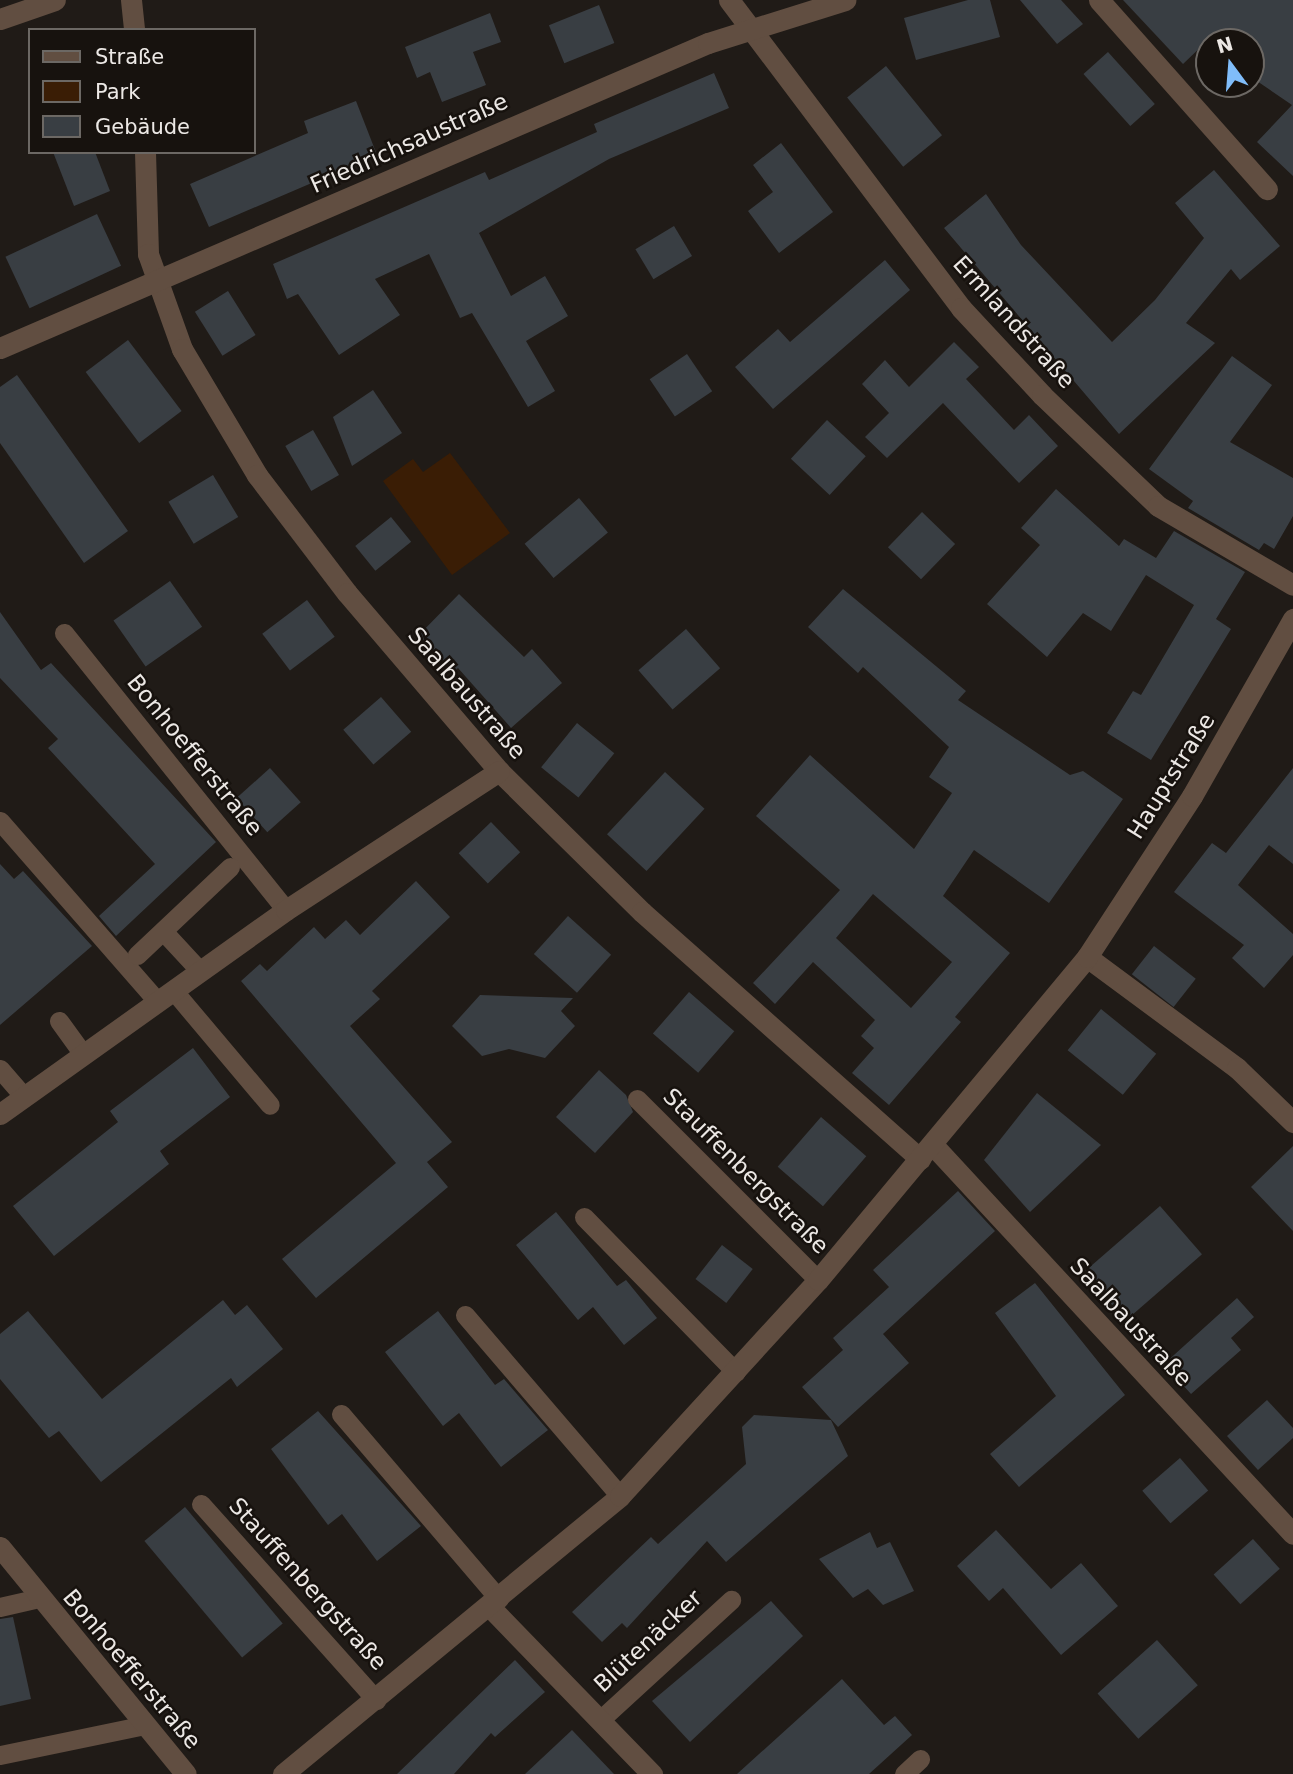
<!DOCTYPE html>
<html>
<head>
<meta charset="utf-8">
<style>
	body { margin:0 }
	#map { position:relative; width:1293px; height:1774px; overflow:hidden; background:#201b17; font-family:"DejaVu Sans",sans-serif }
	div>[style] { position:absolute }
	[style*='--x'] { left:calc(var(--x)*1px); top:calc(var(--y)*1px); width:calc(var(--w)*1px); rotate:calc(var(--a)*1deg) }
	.green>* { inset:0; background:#3a1d05 }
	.building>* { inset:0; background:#393e43; transform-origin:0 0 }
	.service>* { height:19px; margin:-9.5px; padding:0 9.5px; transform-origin:9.5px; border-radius:9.5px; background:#614e41 }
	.minor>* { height:21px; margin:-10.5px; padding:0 10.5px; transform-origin:10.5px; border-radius:10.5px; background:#614e41 }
	.tertiary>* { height:21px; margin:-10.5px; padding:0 10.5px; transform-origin:10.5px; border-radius:10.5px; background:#614e41 }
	span { translate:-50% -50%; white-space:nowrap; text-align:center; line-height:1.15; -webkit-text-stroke:5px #17120e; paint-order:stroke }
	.street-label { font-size:23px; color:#ece8e5 }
	.legend { position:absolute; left:28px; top:28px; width:228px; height:126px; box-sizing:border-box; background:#17120e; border:2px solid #6c6864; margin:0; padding:9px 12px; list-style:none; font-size:21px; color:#ece8e5 }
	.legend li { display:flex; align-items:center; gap:14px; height:35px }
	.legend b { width:35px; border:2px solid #6c6864 }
	.north { position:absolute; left:1195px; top:28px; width:70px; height:70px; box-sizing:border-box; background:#17120e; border:2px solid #6c6864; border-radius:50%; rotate:344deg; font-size:19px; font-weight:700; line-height:28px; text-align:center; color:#ece8e5 }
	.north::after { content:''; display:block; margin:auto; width:24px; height:32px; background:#80bdfa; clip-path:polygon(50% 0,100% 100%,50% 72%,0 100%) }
</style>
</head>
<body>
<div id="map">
	<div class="green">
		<i style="clip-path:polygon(450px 453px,510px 533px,452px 575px,383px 481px,413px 459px,423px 472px)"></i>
	</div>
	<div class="building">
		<i style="clip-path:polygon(968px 0,990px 0,1000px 37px,916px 60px,904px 18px)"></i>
		<i style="clip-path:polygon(1020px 0,1061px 0,1083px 24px,1057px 44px)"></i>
		<i style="clip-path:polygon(1123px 0,1293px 0,1293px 176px,1257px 142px,1292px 105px,1251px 77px,1251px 42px,1206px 42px,1183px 64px)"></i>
		<i style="left:599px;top:5px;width:41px;height:54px;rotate:68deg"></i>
		<i style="clip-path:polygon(490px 13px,501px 42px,473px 52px,486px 85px,442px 102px,430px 72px,417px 78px,405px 47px)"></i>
		<i style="left:1108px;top:52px;width:70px;height:33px;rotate:48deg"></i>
		<i style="left:886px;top:66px;width:89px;height:50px;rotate:51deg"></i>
		<i style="clip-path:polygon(714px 73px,729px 108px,609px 159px,479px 233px,511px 296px,545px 276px,568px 316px,526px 341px,555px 391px,528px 407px,472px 313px,460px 318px,429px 254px,375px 279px,400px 315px,339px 355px,298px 294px,287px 299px,273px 264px,485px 172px,489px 180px,597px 132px,594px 124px)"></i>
		<i style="clip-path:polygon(356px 101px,377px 155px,209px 227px,190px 184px,308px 133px,304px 121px)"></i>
		<i style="clip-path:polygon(781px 143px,833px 212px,779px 253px,748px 211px,773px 192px,753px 165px)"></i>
		<i style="clip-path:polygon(53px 152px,95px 152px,110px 191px,74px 206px)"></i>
		<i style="clip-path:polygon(1214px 170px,1280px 246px,1240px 280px,1231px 269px,1186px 323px,1215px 343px,1119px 434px,944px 228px,986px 194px,1021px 245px,1112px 342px,1155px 300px,1204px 238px,1175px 203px)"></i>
		<i style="left:97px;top:214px;width:57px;height:101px;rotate:65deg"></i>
		<i style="left:674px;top:226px;width:35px;height:45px;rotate:59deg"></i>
		<i style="clip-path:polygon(885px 260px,910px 290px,773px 409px,735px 367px,778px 329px,790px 342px)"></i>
		<i style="left:228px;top:291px;width:52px;height:39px;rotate:58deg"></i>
		<i style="left:128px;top:340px;width:89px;height:53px;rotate:53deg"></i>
		<i style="clip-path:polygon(954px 342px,979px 367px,966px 379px,1014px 430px,1029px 415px,1058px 446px,1019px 483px,943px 403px,887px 458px,865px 437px,889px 413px,862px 384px,885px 360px,909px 387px)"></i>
		<i style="left:687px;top:354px;width:45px;height:45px;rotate:56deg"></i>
		<i style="clip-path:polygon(1232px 356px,1272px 385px,1230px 442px,1293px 478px,1293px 516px,1274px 549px,1264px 543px,1259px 550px,1188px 508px,1193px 501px,1149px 469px)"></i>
		<i style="clip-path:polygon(17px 375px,128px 531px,84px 563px,0 443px,0 387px)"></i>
		<i style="clip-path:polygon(373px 390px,402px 433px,352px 466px,333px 417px)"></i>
		<i style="left:827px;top:420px;width:53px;height:53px;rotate:43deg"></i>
		<i style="left:313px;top:430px;width:52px;height:32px;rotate:60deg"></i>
		<i style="left:213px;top:475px;width:49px;height:52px;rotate:59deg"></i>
		<i style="clip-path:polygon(1056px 489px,1119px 546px,1124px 539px,1156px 558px,1174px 531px,1245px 572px,1216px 619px,1231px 629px,1151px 760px,1107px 733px,1133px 691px,1141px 695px,1194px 605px,1146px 575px,1111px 631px,1083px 613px,1047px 657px,987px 604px,1040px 545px,1021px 528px)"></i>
		<i style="left:579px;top:498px;width:45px;height:71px;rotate:50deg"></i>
		<i style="left:922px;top:512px;width:46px;height:49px;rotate:44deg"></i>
		<i style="left:391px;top:517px;width:32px;height:46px;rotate:51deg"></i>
		<i style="left:170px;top:581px;width:56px;height:69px;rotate:55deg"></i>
		<i style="clip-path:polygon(evenodd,843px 589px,966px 691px,958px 700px,1070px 775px,1083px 771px,1123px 799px,1049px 903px,974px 850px,943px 896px,1010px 953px,955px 1017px,961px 1022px,889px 1105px,852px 1073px,874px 1048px,861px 1036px,875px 1020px,813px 962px,775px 1004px,753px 983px,840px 890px,756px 816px,810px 755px,914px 849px,952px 793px,929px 777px,949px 747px,863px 667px,858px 673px,808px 627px,843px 589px,873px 894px,952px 962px,911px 1008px,836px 938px,873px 894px)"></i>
		<i style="clip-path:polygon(459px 594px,524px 657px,532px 649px,562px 683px,511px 728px,458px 668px,453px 673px,416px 638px)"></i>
		<i style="left:307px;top:600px;width:46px;height:56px;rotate:53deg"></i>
		<i style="clip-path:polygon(0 612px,41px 670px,51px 663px,216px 842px,116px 936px,99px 916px,155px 864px,48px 748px,58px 739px,0 678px)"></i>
		<i style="left:686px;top:629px;width:52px;height:63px;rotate:49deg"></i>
		<i style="left:381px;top:697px;width:46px;height:50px;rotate:49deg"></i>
		<i style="left:577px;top:723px;width:48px;height:57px;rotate:39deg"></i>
		<i style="left:270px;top:768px;width:46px;height:45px;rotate:48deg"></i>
		<i style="clip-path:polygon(1293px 768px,1293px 864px,1269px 845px,1238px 885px,1293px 934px,1293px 955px,1264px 988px,1232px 958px,1244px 945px,1174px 892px,1212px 843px,1226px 853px)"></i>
		<i style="left:665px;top:772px;width:54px;height:85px;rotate:43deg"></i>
		<i style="left:491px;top:822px;width:42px;height:45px;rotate:46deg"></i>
		<i style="clip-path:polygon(0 864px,14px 879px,23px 871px,92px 946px,0 1025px)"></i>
		<i style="clip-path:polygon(416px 881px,450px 917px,372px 991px,380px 999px,350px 1026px,452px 1142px,427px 1162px,448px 1187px,316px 1298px,282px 1259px,396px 1163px,241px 981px,260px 964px,267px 971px,314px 927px,325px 939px,346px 920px,360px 935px)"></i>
		<i style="left:568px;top:916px;width:58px;height:51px;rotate:42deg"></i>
		<i style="left:1154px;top:946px;width:53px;height:36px;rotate:38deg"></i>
		<i style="left:689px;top:992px;width:60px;height:55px;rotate:41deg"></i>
		<i style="clip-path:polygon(480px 995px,573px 998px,561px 1011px,575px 1026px,545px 1058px,509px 1049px,482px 1056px,452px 1026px)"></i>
		<i style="left:1101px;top:1009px;width:71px;height:53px;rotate:39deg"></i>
		<i style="clip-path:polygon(193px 1048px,230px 1097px,160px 1151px,169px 1164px,54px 1256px,13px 1206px,118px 1122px,110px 1111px)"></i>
		<i style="clip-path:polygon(599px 1070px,626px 1095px,633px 1112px,595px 1153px,556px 1117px)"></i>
		<i style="clip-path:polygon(1037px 1093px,1101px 1145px,1030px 1212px,984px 1160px)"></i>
		<i style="left:821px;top:1117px;width:60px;height:66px;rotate:41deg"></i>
		<i style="clip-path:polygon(1293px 1146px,1293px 1231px,1251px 1187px)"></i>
		<i style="clip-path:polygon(958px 1191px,995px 1231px,883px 1334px,909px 1363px,838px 1427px,802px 1387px,843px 1350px,833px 1338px,889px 1287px,873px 1270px)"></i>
		<i style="left:1160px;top:1206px;width:64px;height:101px;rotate:49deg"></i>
		<i style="clip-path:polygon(556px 1212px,617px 1286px,626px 1280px,657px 1318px,624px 1345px,593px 1307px,578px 1320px,516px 1245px)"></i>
		<i style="left:722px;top:1245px;width:39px;height:43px;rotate:38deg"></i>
		<i style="clip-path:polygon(1035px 1283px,1125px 1395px,1019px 1487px,990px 1454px,1056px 1396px,995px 1313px)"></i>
		<i style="clip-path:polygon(1237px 1298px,1254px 1317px,1231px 1338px,1241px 1350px,1191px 1394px,1164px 1364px)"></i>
		<i style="clip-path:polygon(223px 1300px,235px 1315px,247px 1305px,283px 1349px,237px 1387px,231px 1378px,101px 1482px,59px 1431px,49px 1438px,0 1379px,0 1334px,28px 1311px,102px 1399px)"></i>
		<i style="clip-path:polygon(438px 1311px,495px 1385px,504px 1379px,548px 1430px,501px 1467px,459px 1413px,443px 1426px,385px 1352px)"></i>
		<i style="clip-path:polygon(1267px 1400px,1293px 1428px,1293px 1438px,1258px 1470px,1227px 1436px)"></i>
		<i style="clip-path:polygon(318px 1411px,421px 1526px,377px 1561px,342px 1514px,328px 1525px,271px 1449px)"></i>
		<i style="clip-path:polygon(754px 1415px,831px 1420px,848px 1456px,726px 1562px,707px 1541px,627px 1628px,622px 1623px,602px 1642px,572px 1612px,651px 1537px,658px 1544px,746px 1464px,742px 1427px)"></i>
		<i style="left:1180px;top:1458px;width:43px;height:50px;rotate:49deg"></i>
		<i style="left:185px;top:1507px;width:152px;height:53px;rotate:50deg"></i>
		<i style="clip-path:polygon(996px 1530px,1051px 1589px,1081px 1563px,1118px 1606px,1061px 1655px,1003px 1588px,989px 1601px,957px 1566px)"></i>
		<i style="clip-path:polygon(870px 1532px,877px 1548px,890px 1542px,914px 1591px,883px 1605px,868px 1589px,853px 1598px,819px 1559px)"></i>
		<i style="left:1253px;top:1539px;width:40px;height:53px;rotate:48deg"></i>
		<i style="clip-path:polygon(771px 1601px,803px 1636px,690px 1742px,652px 1701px)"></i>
		<i style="clip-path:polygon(13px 1617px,31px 1699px,0 1706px,0 1619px)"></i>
		<i style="left:1157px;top:1640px;width:61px;height:80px;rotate:48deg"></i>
		<i style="clip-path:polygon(515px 1660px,545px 1692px,495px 1737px,491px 1733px,454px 1774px,397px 1774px)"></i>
		<i style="clip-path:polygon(842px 1679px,884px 1725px,895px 1716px,912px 1735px,869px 1774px,737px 1774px)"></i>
		<i style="clip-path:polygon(572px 1730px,614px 1774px,525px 1774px)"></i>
	</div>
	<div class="service">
		<i style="--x:64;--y:633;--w:355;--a:51.3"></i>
		<i style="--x:0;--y:821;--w:239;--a:48.9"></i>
		<i style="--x:163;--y:931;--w:54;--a:47.2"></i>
		<i style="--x:137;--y:955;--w:128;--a:-43.4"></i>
		<i style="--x:173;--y:990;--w:150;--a:49.9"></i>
		<i style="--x:59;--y:1021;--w:39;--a:54"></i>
		<i style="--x:0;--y:1069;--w:33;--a:49"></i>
		<i style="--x:637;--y:1099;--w:256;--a:45"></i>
		<i style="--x:584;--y:1217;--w:217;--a:45.6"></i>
		<i style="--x:465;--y:1315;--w:238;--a:49.4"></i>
		<i style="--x:341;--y:1414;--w:243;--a:49.5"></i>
		<i style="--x:201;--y:1504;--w:263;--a:48.2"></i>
		<i style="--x:0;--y:1607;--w:39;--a:-13"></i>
		<i style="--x:600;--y:1720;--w:178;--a:-42.5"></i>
		<i style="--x:0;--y:1755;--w:148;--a:-11.7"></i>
		<i style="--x:904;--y:1774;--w:22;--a:-43"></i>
	</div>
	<div class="minor">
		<i style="--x:131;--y:0;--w:30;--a:84"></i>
		<i style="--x:729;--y:0;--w:386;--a:53"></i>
		<i style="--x:961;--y:308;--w:119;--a:47"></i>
		<i style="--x:1042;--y:395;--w:161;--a:43.7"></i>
		<i style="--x:1158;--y:506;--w:156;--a:30.3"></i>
		<i style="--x:1099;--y:0;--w:253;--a:48.4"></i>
		<i style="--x:0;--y:19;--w:58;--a:-19.1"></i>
		<i style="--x:145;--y:152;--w:102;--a:88.3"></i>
		<i style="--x:148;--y:254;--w:101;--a:70.3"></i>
		<i style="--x:182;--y:349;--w:147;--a:59.2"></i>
		<i style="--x:257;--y:475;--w:148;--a:52.7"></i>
		<i style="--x:347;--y:593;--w:234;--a:49.5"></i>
		<i style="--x:499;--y:771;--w:201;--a:44.6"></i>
		<i style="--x:642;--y:912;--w:372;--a:41.6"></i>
		<i style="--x:0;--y:348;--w:771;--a:-23.31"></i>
		<i style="--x:708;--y:43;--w:144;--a:-17.4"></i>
		<i style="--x:1087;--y:957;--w:187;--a:36.5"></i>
		<i style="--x:1237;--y:1068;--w:78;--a:44"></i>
		<i style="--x:0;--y:1114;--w:351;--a:-35.5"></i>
		<i style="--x:286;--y:910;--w:254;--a:-33.1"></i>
		<i style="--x:932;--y:1144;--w:531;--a:47.21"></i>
		<i style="--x:0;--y:1547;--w:293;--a:50.7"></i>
		<i style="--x:490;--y:1607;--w:233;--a:45.9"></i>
	</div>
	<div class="tertiary">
		<i style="--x:283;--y:1774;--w:437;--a:-39.5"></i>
		<i style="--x:620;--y:1496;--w:293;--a:-47.5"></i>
		<i style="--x:818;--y:1280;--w:420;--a:-50.2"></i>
		<i style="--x:1087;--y:957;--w:192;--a:-56.9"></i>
		<i style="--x:1192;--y:796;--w:204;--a:-60.3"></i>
	</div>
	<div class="street-label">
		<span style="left:409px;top:143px;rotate:-24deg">Friedrichsaustraße</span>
		<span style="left:1014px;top:322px;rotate:48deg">Ermlandstraße</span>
		<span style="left:467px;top:693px;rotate:49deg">Saalbaustraße</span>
		<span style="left:195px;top:755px;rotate:51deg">Bonhoefferstraße</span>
		<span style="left:1171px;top:776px;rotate:-58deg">Hauptstraße</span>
		<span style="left:746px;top:1171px;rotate:45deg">Stauffenbergstraße</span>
		<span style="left:1131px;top:1322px;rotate:47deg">Saalbaustraße</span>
		<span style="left:308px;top:1584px;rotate:48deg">Stauffenbergstraße</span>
		<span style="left:648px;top:1641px;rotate:-43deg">Blütenäcker</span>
		<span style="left:132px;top:1669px;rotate:50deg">Bonhoefferstraße</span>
	</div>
	<ul class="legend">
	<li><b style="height:9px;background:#614e41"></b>Straße</li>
	<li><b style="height:19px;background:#3a1d05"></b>Park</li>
	<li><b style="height:19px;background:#393e43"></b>Gebäude</li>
	</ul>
	<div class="north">N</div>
</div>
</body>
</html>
